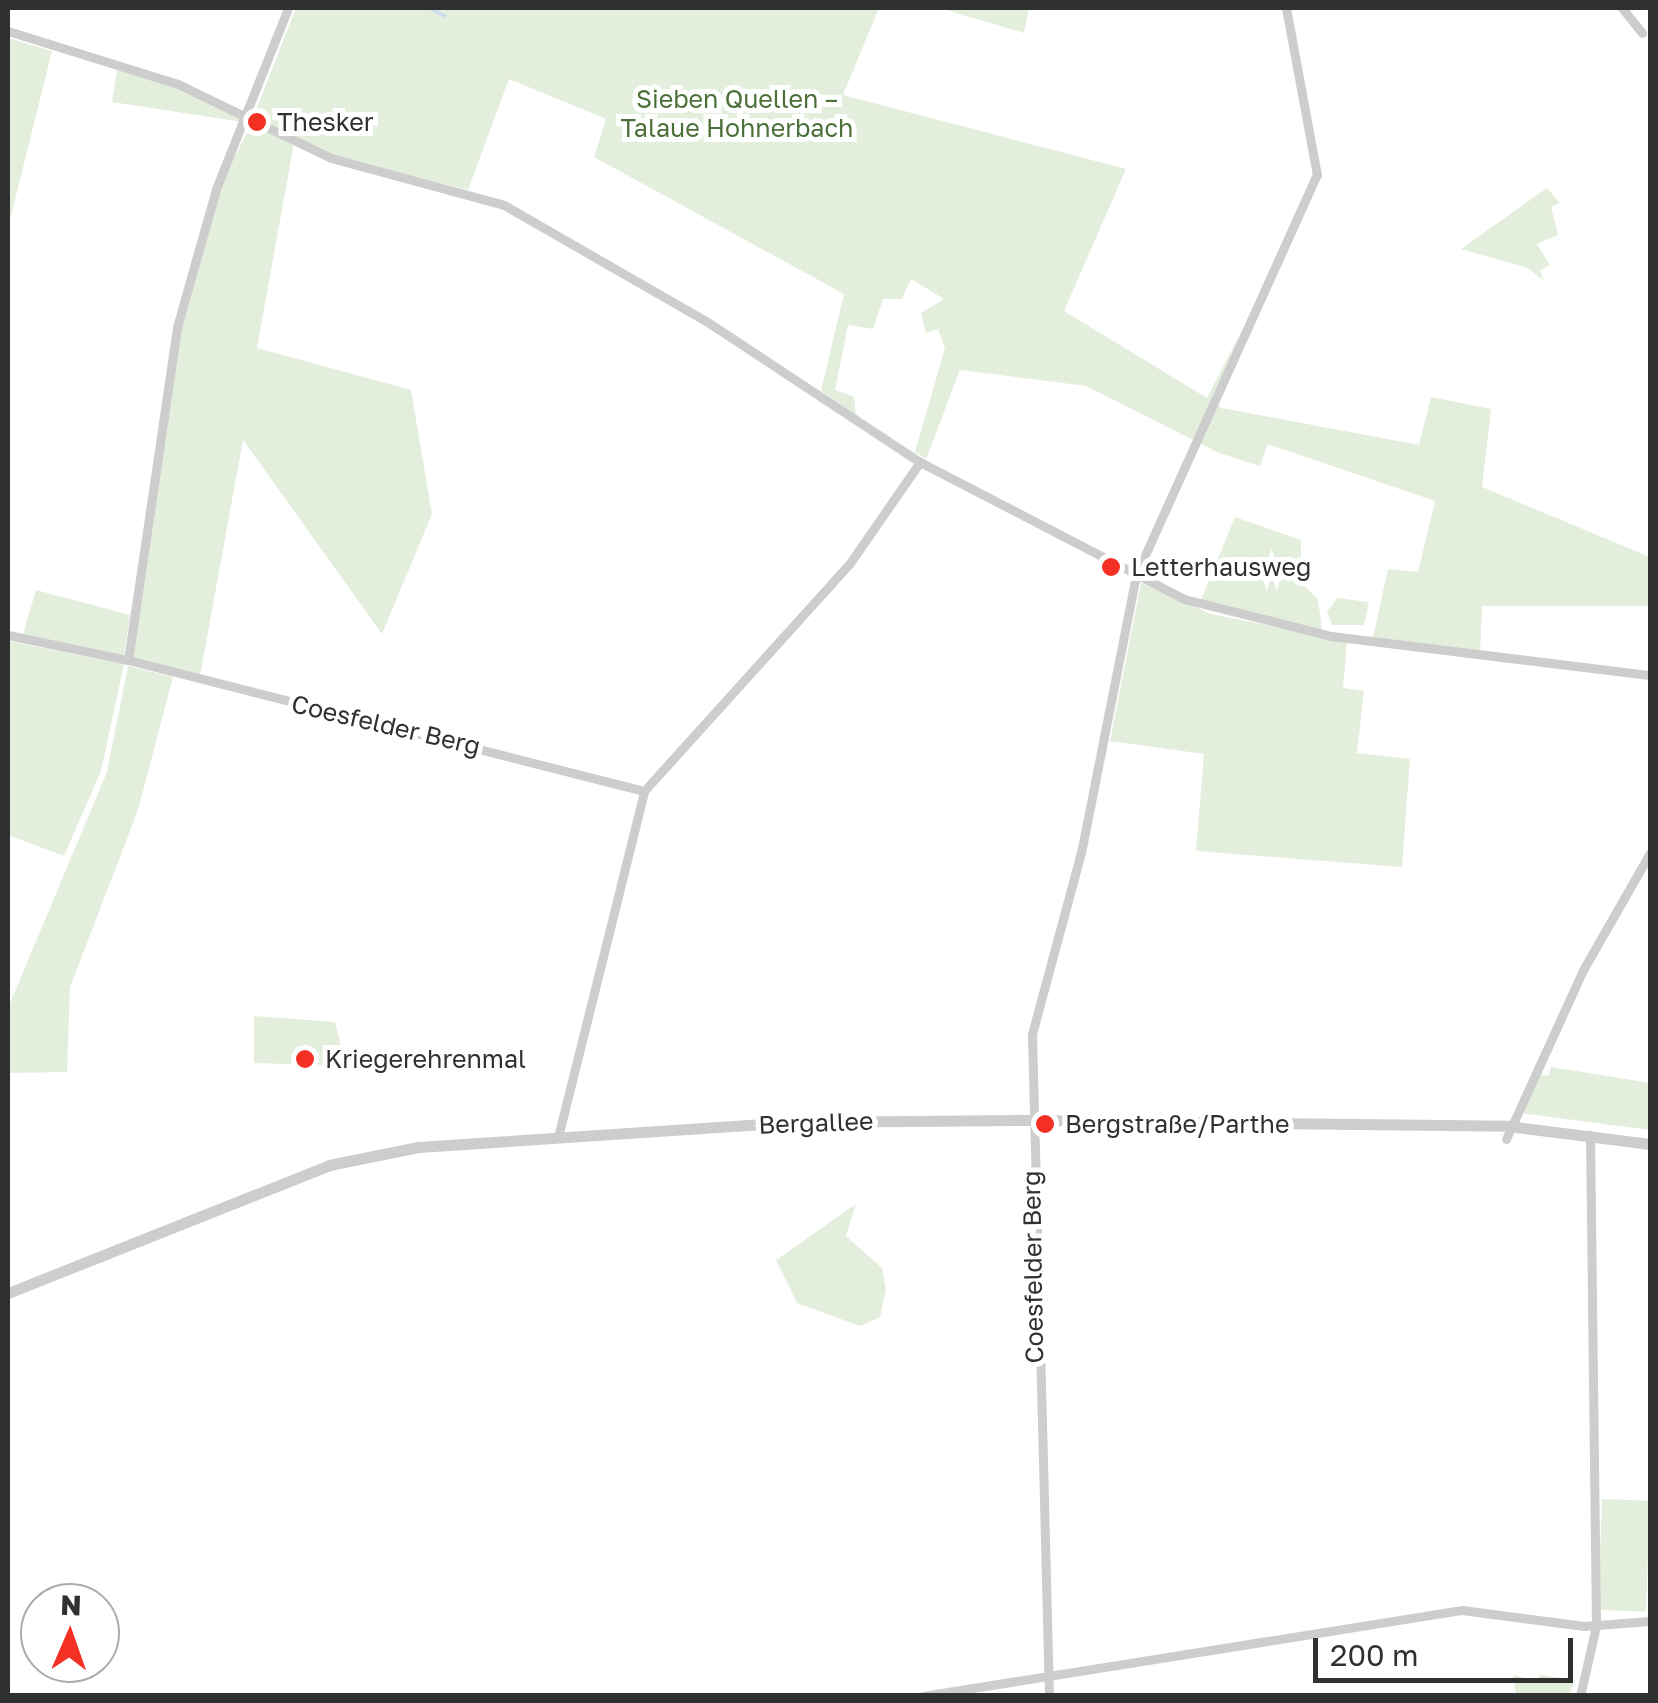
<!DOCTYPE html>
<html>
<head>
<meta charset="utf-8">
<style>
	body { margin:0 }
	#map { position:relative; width:1658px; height:1703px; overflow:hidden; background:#fff; font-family:"Golos Text",sans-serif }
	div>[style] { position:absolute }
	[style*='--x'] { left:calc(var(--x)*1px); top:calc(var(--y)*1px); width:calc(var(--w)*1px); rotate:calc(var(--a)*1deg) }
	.green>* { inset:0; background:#e4eedd; transform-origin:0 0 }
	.stream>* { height:2.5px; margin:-1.25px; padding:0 1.25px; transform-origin:1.25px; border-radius:1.25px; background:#c8dbef }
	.minor>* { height:9px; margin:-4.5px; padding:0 4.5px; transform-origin:4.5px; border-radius:4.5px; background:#cdcdcd }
	.tertiary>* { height:11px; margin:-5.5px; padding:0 5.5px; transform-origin:5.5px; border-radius:5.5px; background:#cdcdcd }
	.dots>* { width:28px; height:28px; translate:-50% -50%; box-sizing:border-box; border:5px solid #fff; border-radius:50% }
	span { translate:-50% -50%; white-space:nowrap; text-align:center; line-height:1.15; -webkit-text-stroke:10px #fff; paint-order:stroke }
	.park-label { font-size:25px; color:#4c7039 }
	.poi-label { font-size:25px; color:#303030 }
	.left { translate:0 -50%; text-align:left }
	.street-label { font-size:25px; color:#303030 }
	.frame { position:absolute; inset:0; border:10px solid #303030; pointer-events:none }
	.north { position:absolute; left:20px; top:1583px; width:100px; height:100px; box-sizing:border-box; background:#fff; border:2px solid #acacac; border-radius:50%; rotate:2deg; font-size:28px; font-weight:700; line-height:40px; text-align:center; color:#303030 }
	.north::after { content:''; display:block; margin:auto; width:35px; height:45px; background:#f43025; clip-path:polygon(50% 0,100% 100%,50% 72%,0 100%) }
	.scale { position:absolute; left:1313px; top:1638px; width:260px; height:45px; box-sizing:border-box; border:5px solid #303030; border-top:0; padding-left:12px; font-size:30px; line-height:35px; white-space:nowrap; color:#303030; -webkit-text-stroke:8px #fff; paint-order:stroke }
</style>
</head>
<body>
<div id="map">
	<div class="green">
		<i style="clip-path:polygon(296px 8px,879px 8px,843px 95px,1126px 169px,1064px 311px,1207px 398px,1243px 328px,1211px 400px,1222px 408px,1419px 445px,1431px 397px,1491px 409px,1482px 487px,1650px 557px,1650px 606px,1482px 606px,1480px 652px,1373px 637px,1388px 569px,1418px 572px,1435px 501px,1268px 444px,1260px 466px,1219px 453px,1086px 386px,960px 370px,926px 459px,915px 452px,945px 348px,938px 329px,926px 333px,921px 313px,944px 299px,911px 279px,902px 299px,883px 299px,873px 329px,848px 325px,835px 390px,854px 397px,856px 415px,821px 391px,844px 294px,594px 157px,606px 119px,509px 79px,468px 190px,332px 156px,254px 115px)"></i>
		<i style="clip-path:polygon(940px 8px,1029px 8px,1024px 33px)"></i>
		<i style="clip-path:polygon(8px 38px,52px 51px,8px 228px)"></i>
		<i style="clip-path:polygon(117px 70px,188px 91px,243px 114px,242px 122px,112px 102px)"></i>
		<i style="clip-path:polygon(253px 121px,294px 143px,257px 348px,411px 390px,432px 514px,382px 634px,243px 440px,200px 676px,129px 658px,168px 376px,217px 191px)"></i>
		<i style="clip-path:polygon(1547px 188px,1560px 203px,1551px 207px,1558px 235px,1537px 244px,1550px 265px,1540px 270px,1544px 281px,1528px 268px,1461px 249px)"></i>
		<i style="clip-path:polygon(1235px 517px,1301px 540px,1301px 583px,1318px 599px,1322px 630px,1201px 600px)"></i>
		<i style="clip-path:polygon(1141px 583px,1211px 614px,1347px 641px,1343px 688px,1364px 691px,1357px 753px,1410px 759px,1402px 867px,1196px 851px,1204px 754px,1110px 741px)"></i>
		<i style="clip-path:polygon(36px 590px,130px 615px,124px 655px,23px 634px)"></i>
		<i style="clip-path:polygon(1337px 598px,1369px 602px,1364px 625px,1332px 625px,1327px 612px)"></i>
		<i style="clip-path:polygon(8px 641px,124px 664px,101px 771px,64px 856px,8px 835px)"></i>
		<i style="clip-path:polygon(128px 666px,173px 677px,138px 810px,70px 987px,67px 1072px,8px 1073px,8px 1008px,107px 772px)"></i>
		<i style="clip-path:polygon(254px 1016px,335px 1022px,346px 1066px,254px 1063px)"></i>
		<i style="clip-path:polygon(1551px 1067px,1650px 1083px,1650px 1130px,1521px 1113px,1537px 1074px,1548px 1076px)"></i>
		<i style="clip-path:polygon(856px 1204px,846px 1236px,882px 1268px,886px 1290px,880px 1317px,860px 1326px,797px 1303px,776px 1260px)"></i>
		<i style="left:1602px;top:1499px;width:48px;height:111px;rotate:2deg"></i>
		<i style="clip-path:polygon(1513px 1675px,1538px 1681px,1540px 1675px,1574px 1680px,1570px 1695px,1516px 1695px)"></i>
	</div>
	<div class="stream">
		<i style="--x:429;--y:8;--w:17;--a:25"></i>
	</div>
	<div class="minor">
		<i style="--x:1622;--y:8;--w:32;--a:51"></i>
		<i style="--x:8;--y:31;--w:178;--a:17.3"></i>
		<i style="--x:178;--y:84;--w:170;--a:25.8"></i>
		<i style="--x:331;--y:158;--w:179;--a:15.2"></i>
		<i style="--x:504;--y:205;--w:233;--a:29.9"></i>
		<i style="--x:706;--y:321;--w:256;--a:33.4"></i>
		<i style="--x:920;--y:462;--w:297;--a:27.4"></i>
		<i style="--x:1184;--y:599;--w:152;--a:14.1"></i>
		<i style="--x:1331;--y:636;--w:321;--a:7"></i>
		<i style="--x:8;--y:635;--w:123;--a:11.8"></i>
		<i style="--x:128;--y:660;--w:337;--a:-81.6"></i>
		<i style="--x:177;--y:327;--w:143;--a:-74.2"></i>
		<i style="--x:216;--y:189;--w:195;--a:-68.3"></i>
		<i style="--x:128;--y:660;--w:532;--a:14.25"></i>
		<i style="--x:558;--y:1137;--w:357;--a:-76"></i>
		<i style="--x:644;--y:791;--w:307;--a:-47.9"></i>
		<i style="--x:850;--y:563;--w:123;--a:-55.3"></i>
		<i style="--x:1506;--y:1139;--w:186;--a:-65.5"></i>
		<i style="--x:1583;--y:970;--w:135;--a:-60.2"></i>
		<i style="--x:923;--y:1696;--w:546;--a:-9.07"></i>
		<i style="--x:1462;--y:1610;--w:123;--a:7.5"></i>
		<i style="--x:1584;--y:1626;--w:66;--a:-4.3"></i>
		<i style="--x:1049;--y:1696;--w:662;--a:-91.47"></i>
		<i style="--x:1032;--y:1034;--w:188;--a:-74.9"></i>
		<i style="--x:1081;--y:853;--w:283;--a:-78.8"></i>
		<i style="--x:1136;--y:575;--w:439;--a:-65.7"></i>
		<i style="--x:1317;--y:175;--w:170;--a:-100.5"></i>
		<i style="--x:1580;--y:1696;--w:72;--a:-77.1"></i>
		<i style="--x:1596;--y:1626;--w:491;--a:-90.7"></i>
	</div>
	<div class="tertiary">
		<i style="--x:8;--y:1293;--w:346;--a:-21.7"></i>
		<i style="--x:329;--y:1165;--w:91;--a:-11.4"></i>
		<i style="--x:418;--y:1147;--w:382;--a:-3.8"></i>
		<i style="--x:799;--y:1122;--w:230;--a:-0.5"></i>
		<i style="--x:1029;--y:1120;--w:479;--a:0.7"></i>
		<i style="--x:1508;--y:1126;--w:143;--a:7.2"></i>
	</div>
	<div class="dots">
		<i style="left:257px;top:122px;background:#f43025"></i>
		<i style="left:1111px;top:567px;background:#f43025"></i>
		<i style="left:305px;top:1059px;background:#f43025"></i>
		<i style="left:1045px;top:1124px;background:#f43025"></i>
	</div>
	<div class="park-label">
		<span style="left:737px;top:114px">Sieben Quellen –<br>Talaue Hohnerbach</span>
	</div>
	<div class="poi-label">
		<span class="left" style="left:277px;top:122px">Thesker</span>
		<span class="left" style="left:1131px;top:567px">Letterhausweg</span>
		<span class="left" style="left:325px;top:1059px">Kriegerehrenmal</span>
		<span class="left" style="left:1065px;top:1124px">Bergstraße/Parthe</span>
	</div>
	<div class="street-label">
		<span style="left:386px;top:725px;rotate:13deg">Coesfelder Berg</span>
		<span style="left:816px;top:1123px;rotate:-2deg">Bergallee</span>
		<span style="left:1033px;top:1267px;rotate:-91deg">Coesfelder Berg</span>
	</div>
	<div class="frame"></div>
	<div class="north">N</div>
	<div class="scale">200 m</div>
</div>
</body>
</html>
